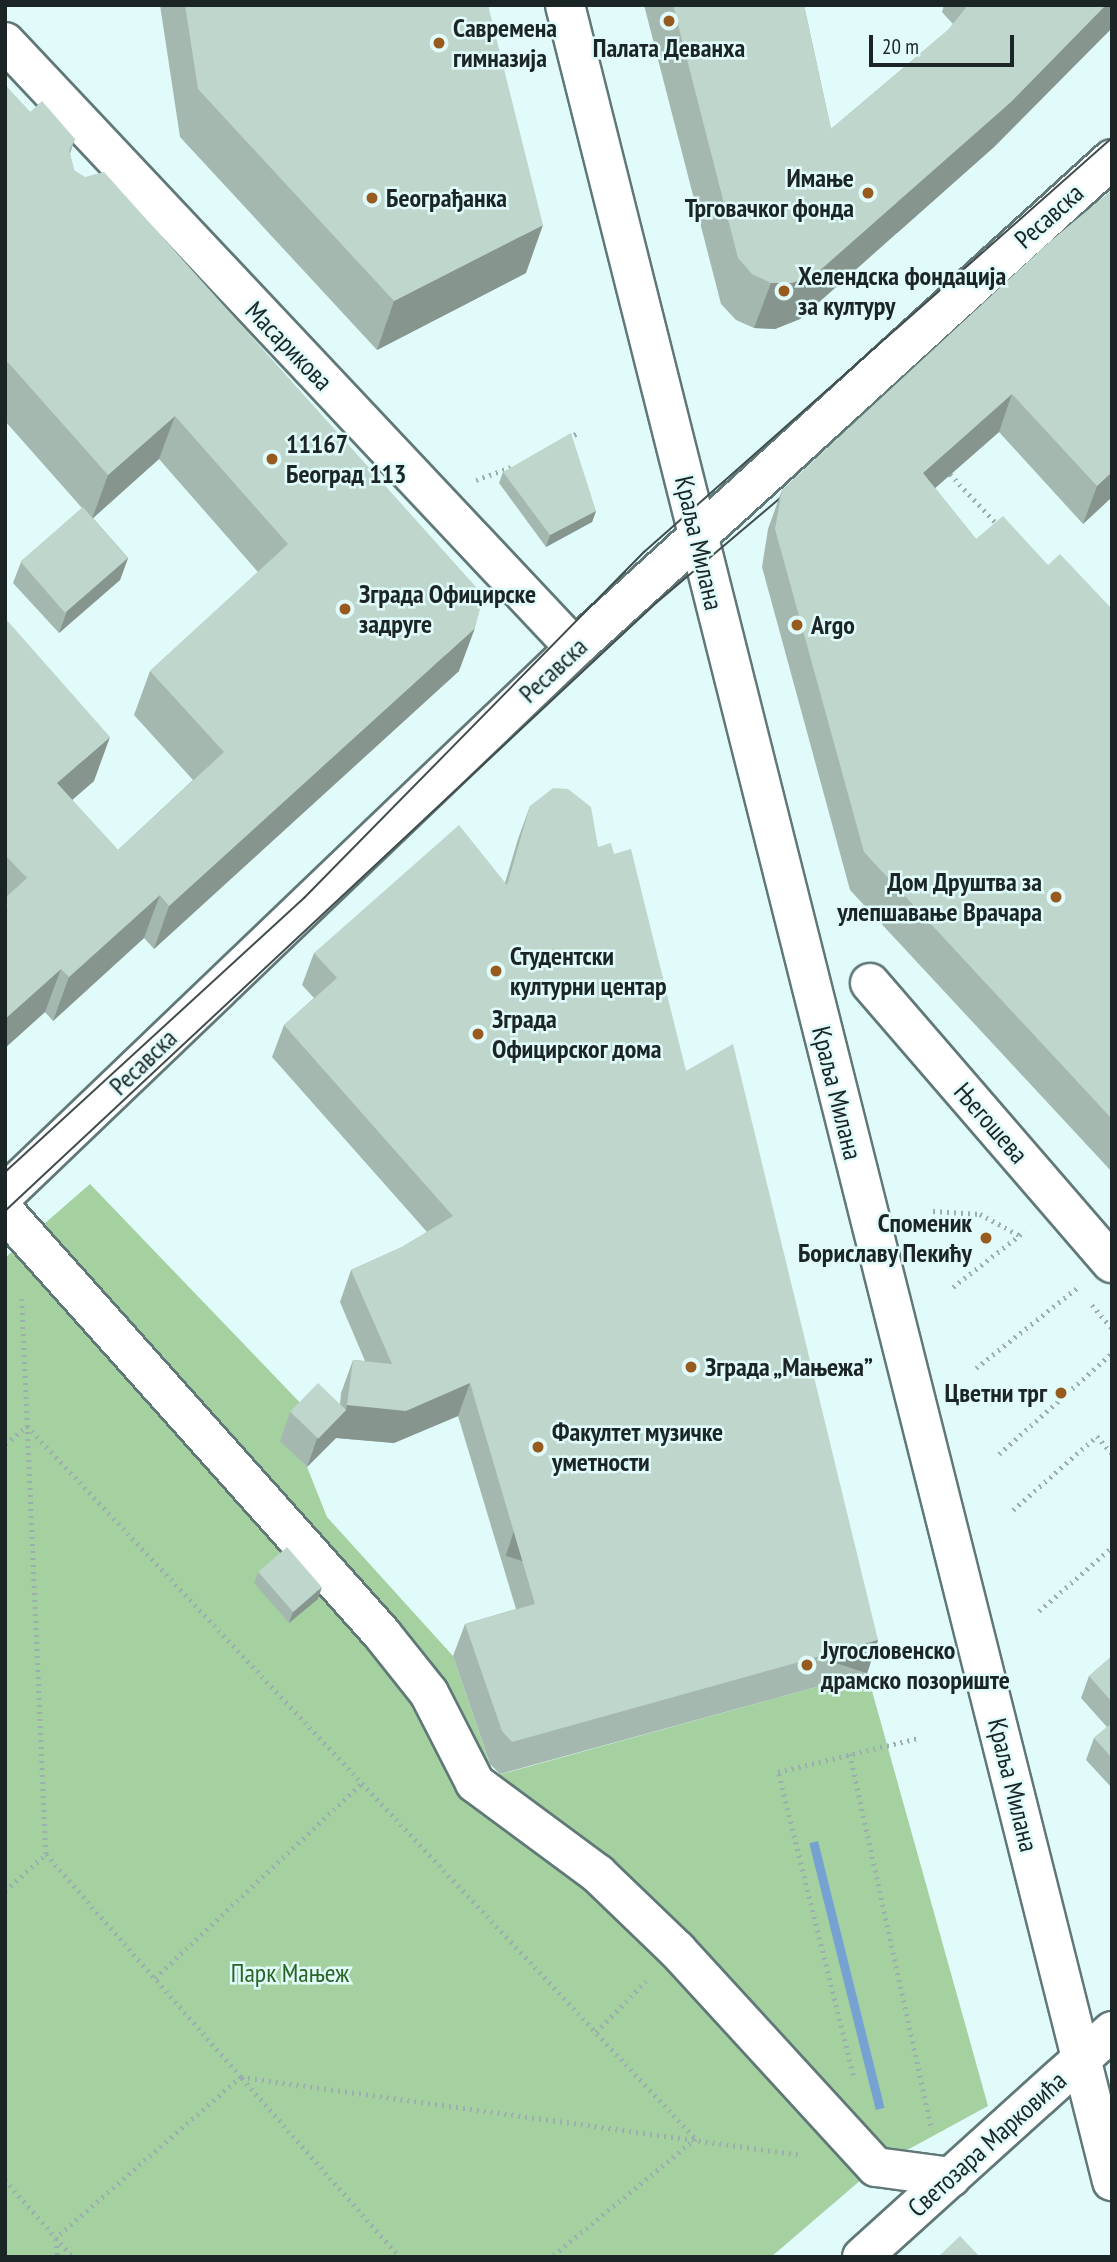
<!DOCTYPE html>
<html>
<head>
<meta charset="utf-8">
<style>
	body { margin:0 }
	#map { position:relative; width:1117px; height:2262px; overflow:hidden; background:#e0fbfa; font-family:"PT Sans Narrow",sans-serif }
	div>[style] { position:absolute }
	.green>* { inset:0; background:#a5d1a0 }
	.water>* { inset:0; background:#75a2d1; transform-origin:0 0 }
	.path>* { height:4.5px; margin-top:-2.25px; transform-origin:0; background:repeating-linear-gradient(90deg,#9bafaf 0 2px,transparent 0 7px) }
	.roads { filter:drop-shadow(2px 0 #607878) drop-shadow(-2px 0 #607878) drop-shadow(0 2px #607878) drop-shadow(0 -2px #607878) }
	.minor>* { height:38px; margin:-19px; padding:0 19px; transform-origin:19px; border-radius:19px; background:#fff }
	.major>* { height:38px; margin:-19px; padding:0 19px; transform-origin:19px; border-radius:19px; background:#fff }
	.tram>* { height:2px; margin:-1px; padding:0 1px; transform-origin:1px; border-radius:1px; background:#414d4d }
	.wall>* { inset:0; background:#a4b8af }
	.shaded-wall>* { inset:0; background:#86968f; transform-origin:0 0 }
	.building>* { inset:0; background:#bfd6cc; transform-origin:0 0 }
	.dots>* { width:19px; height:19px; translate:-50% -50%; box-sizing:border-box; border:4px solid #e0fbfa; border-radius:50% }
	span { translate:-50% -50%; white-space:nowrap; text-align:center; line-height:1.15; -webkit-text-stroke:5px #e0fbfa; paint-order:stroke }
	.poi-label { font-size:26px; color:#1c2525; font-weight:700 }
	.left { translate:0 -50%; text-align:left }
	.right { translate:-100% -50%; text-align:right }
	.street-label { font-size:26px; color:#1c2525 }
	.park-label { font-size:26px; color:#296524 }
	.frame { position:absolute; inset:0; border:7px solid #1c2525; pointer-events:none }
	.scale { position:absolute; left:869px; top:35px; width:145px; height:32px; box-sizing:border-box; border:4px solid #1c2525; border-top:0; padding-left:9px; font-size:21px; line-height:24px; white-space:nowrap; color:#1c2525; -webkit-text-stroke:5px #e0fbfa; paint-order:stroke }
</style>
</head>
<body>
<div id="map">
	<div class="green">
		<div style="clip-path:polygon(90px 1184px,308px 1411px,281px 1441px,307px 1467px,327px 1517px,453px 1656px,494px 1776px,867px 1673px,988px 2106px,876px 2167px,771px 2257px,5px 2257px,5px 1258px)"></div>
	</div>
	<div class="water">
		<div style="left:818px;top:1841px;width:275px;height:9px;rotate:76deg"></div>
	</div>
	<div class="path">
		<div style="left:568px;top:438px;width:13px;rotate:-27deg"></div>
		<div style="left:950px;top:474px;width:70px;rotate:46.7deg"></div>
		<div style="left:476px;top:480px;width:40px;rotate:-20.2deg"></div>
		<div style="left:933px;top:1211px;width:47px;rotate:3.7deg"></div>
		<div style="left:980px;top:1214px;width:44px;rotate:28.3deg"></div>
		<div style="left:953px;top:1287px;width:91px;rotate:-37.9deg"></div>
		<div style="left:22px;top:1299px;width:556px;rotate:87.52deg"></div>
		<div style="left:1092px;top:1305px;width:30px;rotate:49deg"></div>
		<div style="left:976px;top:1368px;width:129px;rotate:-38.4deg"></div>
		<div style="left:5px;top:1444px;width:28px;rotate:-39deg"></div>
		<div style="left:27px;top:1426px;width:978px;rotate:46.82deg"></div>
		<div style="left:696px;top:2139px;width:186px;rotate:140.7deg"></div>
		<div style="left:999px;top:1454px;width:152px;rotate:-41.8deg"></div>
		<div style="left:1013px;top:1510px;width:112px;rotate:-41.4deg"></div>
		<div style="left:1097px;top:1436px;width:23px;rotate:49deg"></div>
		<div style="left:1039px;top:1611px;width:97px;rotate:-41.2deg"></div>
		<div style="left:850px;top:1754px;width:385px;rotate:77.7deg"></div>
		<div style="left:5px;top:1891px;width:55px;rotate:-42.1deg"></div>
		<div style="left:46px;top:1854px;width:296px;rotate:48.8deg"></div>
		<div style="left:241px;top:2077px;width:245px;rotate:139deg"></div>
		<div style="left:155px;top:1978px;width:284px;rotate:-43.3deg"></div>
		<div style="left:596px;top:2032px;width:71px;rotate:-45.6deg"></div>
		<div style="left:853px;top:2075px;width:312px;rotate:-103.9deg"></div>
		<div style="left:778px;top:1772px;width:145px;rotate:-13.6deg"></div>
		<div style="left:241px;top:2077px;width:566px;rotate:7.92deg"></div>
		<div style="left:242px;top:2078px;width:239px;rotate:48.6deg"></div>
		<div style="left:5px;top:2180px;width:103px;rotate:48.6deg"></div>
		<div style="left:56px;top:2239px;width:18px;rotate:84deg"></div>
	</div>
	<div class="roads">
		<div class="minor">
			<div style="left:5px;top:42px;width:832px;rotate:46.75deg"></div>
			<div style="left:870px;top:983px;width:370px;rotate:49.2deg"></div>
			<div style="left:5px;top:1194px;width:789px;rotate:-43.77deg"></div>
			<div style="left:575px;top:648px;width:726px;rotate:-42.32deg"></div>
			<div style="left:5px;top:1212px;width:566px;rotate:48.22deg"></div>
			<div style="left:382px;top:1634px;width:75px;rotate:51.5deg"></div>
			<div style="left:429px;top:1693px;width:101px;rotate:62.9deg"></div>
			<div style="left:475px;top:1783px;width:153px;rotate:36.5deg"></div>
			<div style="left:598px;top:1874px;width:110px;rotate:43.9deg"></div>
			<div style="left:677px;top:1950px;width:294px;rotate:47.5deg"></div>
			<div style="left:876px;top:2167px;width:76px;rotate:7.6deg"></div>
			<div style="left:862px;top:2257px;width:337px;rotate:-42.1deg"></div>
		</div>
		<div class="major">
			<div style="left:565px;top:5px;width:2244px;rotate:75.89deg"></div>
		</div>
	</div>
	<div class="tram">
		<div style="left:5px;top:1172px;width:406px;rotate:-42.5deg"></div>
		<div style="left:304px;top:898px;width:485px;rotate:-45.5deg"></div>
		<div style="left:644px;top:552px;width:625px;rotate:-41.5deg"></div>
		<div style="left:5px;top:1211px;width:891px;rotate:-43.04deg"></div>
		<div style="left:656px;top:603px;width:177px;rotate:-40.2deg"></div>
	</div>
	<div class="wall">
		<div style="clip-path:polygon(160px 5px,488px 5px,526px 273px,377px 350px,180px 137px)"></div>
		<div style="clip-path:polygon(644px 5px,804px 5px,831px 129px,948px 30px,953px 24px,942px 12px,944px 5px,1112px 5px,1112px 28px,994px 147px,800px 319px,775px 329px,754px 328px,736px 320px,721px 304px)"></div>
		<div style="clip-path:polygon(5px 85px,30px 112px,75px 139px,70px 154px,74px 170px,459px 671px,154px 949px,144px 938px,53px 1021px,45px 1012px,5px 1048px,5px 618px,94px 781px,72px 800px,118px 850px,193px 780px,134px 715px,150px 671px,258px 572px,159px 459px,93px 518px,128px 558px,120px 580px,59px 633px,13px 583px,21px 562px,82px 508px,5px 421px)"></div>
		<div style="clip-path:polygon(1112px 190px,1112px 497px,1083px 524px,999px 432px,935px 488px,976px 539px,1048px 565px,1112px 609px,1112px 1172px,850px 890px,762px 567px,768px 529px,782px 490px)"></div>
		<div style="clip-path:polygon(503px 472px,596px 511px,592px 522px,546px 547px,499px 483px)"></div>
		<div style="clip-path:polygon(530px 806px,598px 847px,614px 854px,686px 1071px,878px 1640px,867px 1673px,500px 1774px,490px 1764px,453px 1656px,465px 1624px,516px 1609px,458px 1416px,394px 1443px,336px 1438px,307px 1467px,280px 1441px,290px 1412px,340px 1404px,341px 1393px,353px 1360px,365px 1361px,340px 1302px,351px 1270px,402px 1247px,427px 1232px,272px 1057px,284px 1025px,314px 998px,302px 985px,314px 953px,505px 883px,518px 839px)"></div>
		<div style="clip-path:polygon(258px 1572px,318px 1599px,289px 1623px,254px 1583px)"></div>
		<div style="clip-path:polygon(1112px 1656px,1112px 1788px,1086px 1760px,1094px 1738px,1107px 1727px,1081px 1698px,1089px 1676px)"></div>
	</div>
	<div class="shaded-wall">
		<div style="clip-path:polygon(1106px 5px,1112px 5px,1112px 28px,994px 147px,800px 319px,775px 329px,754px 328px,771px 283px)"></div>
		<div style="clip-path:polygon(543px 225px,526px 273px,377px 350px,394px 301px)"></div>
		<div style="clip-path:polygon(1012px 394px,999px 432px,909px 511px,923px 473px)"></div>
		<div style="clip-path:polygon(175px 416px,159px 459px,92px 519px,108px 475px)"></div>
		<div style="clip-path:polygon(1112px 472px,1112px 497px,1083px 524px,1097px 486px)"></div>
		<div style="clip-path:polygon(596px 511px,592px 522px,546px 547px,550px 535px)"></div>
		<div style="clip-path:polygon(128px 558px,120px 580px,59px 633px,67px 611px)"></div>
		<div style="clip-path:polygon(475px 628px,459px 671px,154px 949px,169px 906px)"></div>
		<div style="clip-path:polygon(110px 737px,94px 781px,41px 827px,57px 783px)"></div>
		<div style="clip-path:polygon(160px 895px,144px 938px,53px 1021px,69px 977px)"></div>
		<div style="clip-path:polygon(61px 969px,45px 1012px,5px 1048px,5px 1019px)"></div>
		<div style="clip-path:polygon(470px 1383px,458px 1416px,394px 1443px,336px 1438px,307px 1467px,317px 1439px,346px 1410px,347px 1405px)"></div>
		<div style="clip-path:polygon(322px 1587px,318px 1599px,289px 1623px,293px 1612px)"></div>
		<div style="left:878px;top:1640px;width:35px;height:380px;rotate:108deg"></div>
	</div>
	<div class="building">
		<div style="clip-path:polygon(185px 5px,488px 5px,543px 225px,394px 301px,198px 89px)"></div>
		<div style="clip-path:polygon(673px 5px,804px 5px,831px 129px,948px 30px,968px 5px,1106px 5px,1011px 102px,817px 273px,792px 283px,771px 283px,752px 274px,738px 258px)"></div>
		<div style="clip-path:polygon(5px 85px,30px 112px,42px 101px,75px 139px,69px 150px,74px 170px,85px 177px,104px 172px,476px 587px,480px 609px,475px 628px,169px 906px,160px 895px,69px 977px,61px 969px,5px 1019px,5px 913px,8px 911px,5px 908px,5px 898px,27px 878px,5px 855px,5px 618px,110px 737px,57px 783px,118px 850px,224px 752px,150px 671px,288px 544px,175px 416px,108px 475px,5px 359px)"></div>
		<div style="clip-path:polygon(1112px 190px,1112px 472px,1097px 486px,1012px 394px,923px 473px,976px 539px,1003px 516px,1048px 565px,1060px 554px,1112px 609px,1112px 1119px,864px 852px,775px 529px,782px 490px,1047px 244px)"></div>
		<div style="clip-path:polygon(571px 433px,596px 511px,550px 535px,503px 472px)"></div>
		<div style="left:83px;top:507px;width:68px;height:83px;rotate:49deg"></div>
		<div style="clip-path:polygon(553px 788px,568px 789px,591px 807px,598px 847px,611px 843px,614px 854px,631px 849px,686px 1071px,733px 1044px,878px 1640px,512px 1742px,502px 1731px,465px 1624px,535px 1604px,470px 1383px,406px 1411px,347px 1405px,353px 1360px,392px 1364px,351px 1270px,402px 1247px,453px 1216px,284px 1025px,337px 978px,314px 953px,459px 825px,507px 885px,530px 806px)"></div>
		<div style="left:318px;top:1383px;width:39px;height:40px;rotate:44deg"></div>
		<div style="left:287px;top:1547px;width:53px;height:38px;rotate:49deg"></div>
		<div style="clip-path:polygon(1112px 1656px,1112px 1702px,1089px 1676px)"></div>
		<div style="clip-path:polygon(1112px 1723px,1112px 1758px,1094px 1738px)"></div>
		<div style="clip-path:polygon(960px 2236px,980px 2257px,938px 2257px)"></div>
	</div>
	<div class="dots">
		<div style="left:669px;top:21px;background:#985b1f"></div>
		<div style="left:439px;top:43px;background:#985b1f"></div>
		<div style="left:868px;top:193px;background:#985b1f"></div>
		<div style="left:372px;top:198px;background:#985b1f"></div>
		<div style="left:784px;top:291px;background:#985b1f"></div>
		<div style="left:272px;top:459px;background:#985b1f"></div>
		<div style="left:345px;top:609px;background:#985b1f"></div>
		<div style="left:797px;top:625px;background:#985b1f"></div>
		<div style="left:1056px;top:897px;background:#985b1f"></div>
		<div style="left:496px;top:971px;background:#985b1f"></div>
		<div style="left:478px;top:1034px;background:#985b1f"></div>
		<div style="left:986px;top:1238px;background:#985b1f"></div>
		<div style="left:691px;top:1367px;background:#985b1f"></div>
		<div style="left:1061px;top:1393px;background:#985b1f"></div>
		<div style="left:538px;top:1447px;background:#985b1f"></div>
		<div style="left:807px;top:1665px;background:#985b1f"></div>
	</div>
	<div class="poi-label">
		<span class="left" style="left:453px;top:43px">Савремена<br>гимназија</span>
		<span style="left:669px;top:48px">Палата Деванха</span>
		<span class="right" style="left:854px;top:193px">Имање<br>Трговачког фонда</span>
		<span class="left" style="left:386px;top:198px">Београђанка</span>
		<span class="left" style="left:798px;top:291px">Хелендска фондација<br>за културу</span>
		<span class="left" style="left:286px;top:459px">11167<br>Београд 113</span>
		<span class="left" style="left:359px;top:609px">Зграда Официрске<br>задруге</span>
		<span class="left" style="left:811px;top:625px">Argo</span>
		<span class="right" style="left:1042px;top:897px">Дом Друштва за<br>улепшавање Врачара</span>
		<span class="left" style="left:510px;top:971px">Студентски<br>културни центар</span>
		<span class="left" style="left:492px;top:1034px">Зграда<br>Официрског дома</span>
		<span class="right" style="left:972px;top:1238px">Споменик<br>Бориславу Пекићу</span>
		<span class="left" style="left:705px;top:1367px">Зграда „Мањежа”</span>
		<span class="right" style="left:1047px;top:1393px">Цветни трг</span>
		<span class="left" style="left:552px;top:1447px">Факултет музичке<br>уметности</span>
		<span class="left" style="left:821px;top:1665px">Југословенско<br>драмско позориште</span>
	</div>
	<div class="street-label">
		<span style="left:1049px;top:216px;rotate:-42deg">Ресавска</span>
		<span style="left:289px;top:346px;rotate:46deg">Масарикова</span>
		<span style="left:699px;top:543px;rotate:77deg">Краља Милана</span>
		<span style="left:553px;top:670px;rotate:-43deg">Ресавска</span>
		<span style="left:143px;top:1062px;rotate:-44deg">Ресавска</span>
		<span style="left:837px;top:1093px;rotate:76deg">Краља Милана</span>
		<span style="left:991px;top:1123px;rotate:49deg">Његошева</span>
		<span style="left:1013px;top:1785px;rotate:76deg">Краља Милана</span>
		<span style="left:987px;top:2144px;rotate:-42deg">Светозара Марковића</span>
	</div>
	<div class="park-label">
		<span style="left:290px;top:1973px">Парк Мањеж</span>
	</div>
	<div class="frame"></div>
	<div class="scale">20 m</div>
</div>
</body>
</html>
